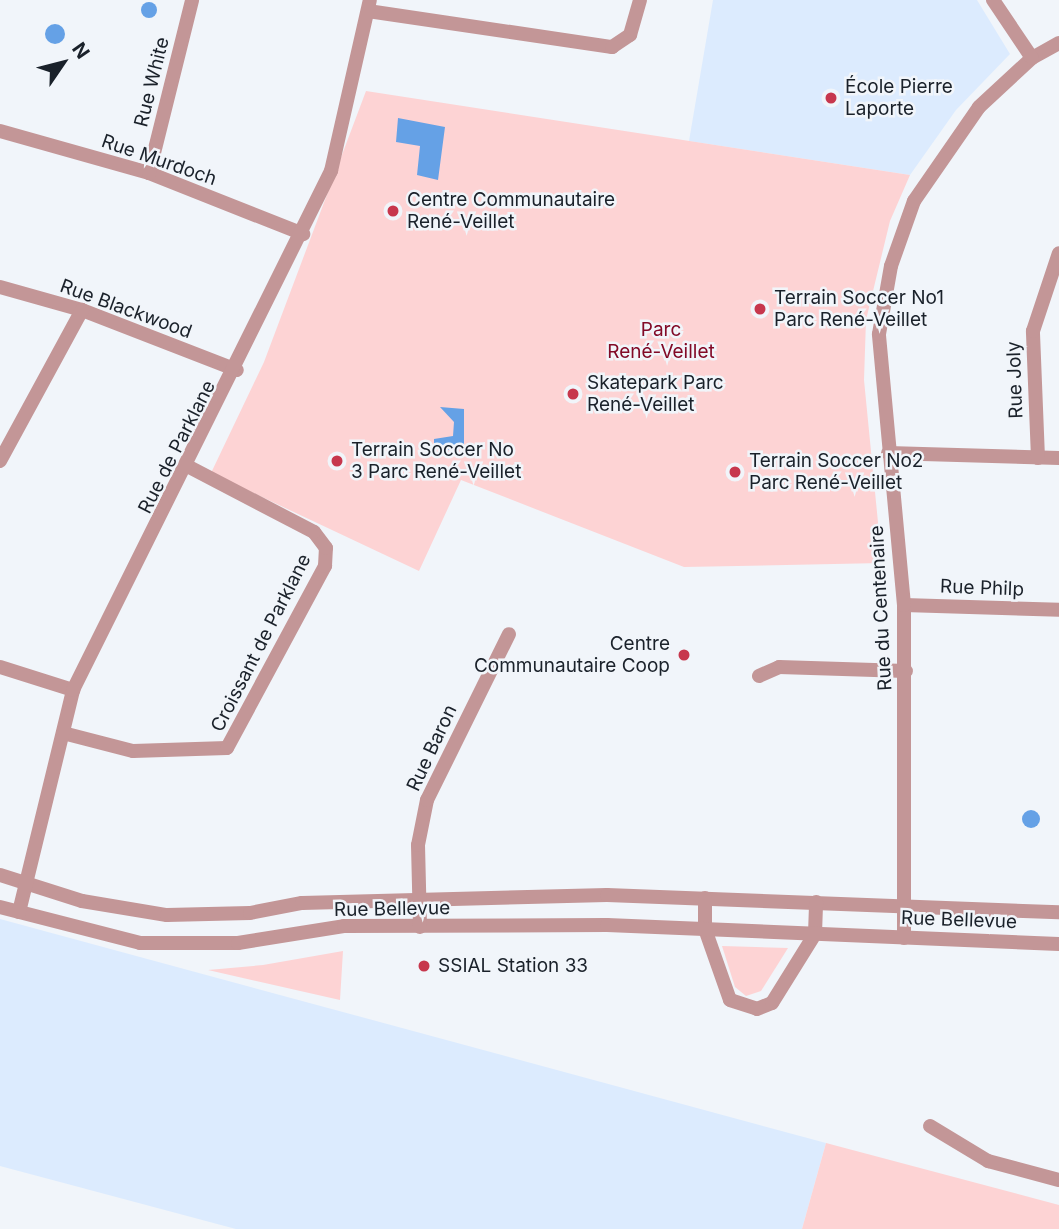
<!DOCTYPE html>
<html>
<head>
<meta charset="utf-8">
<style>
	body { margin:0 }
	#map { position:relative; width:1059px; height:1229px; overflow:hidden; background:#f1f5fa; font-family:Inter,sans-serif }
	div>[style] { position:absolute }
	.built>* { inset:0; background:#dcebfe }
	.green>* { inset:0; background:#fdd3d4 }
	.water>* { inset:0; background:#65a1e6 }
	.round { border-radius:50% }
	.minor>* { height:14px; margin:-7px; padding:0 7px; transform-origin:7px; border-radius:7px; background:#c39697 }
	.dots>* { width:19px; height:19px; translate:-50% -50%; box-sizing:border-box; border:4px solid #f1f5fa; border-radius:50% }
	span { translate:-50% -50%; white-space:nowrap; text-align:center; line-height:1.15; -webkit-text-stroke:5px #f1f5fa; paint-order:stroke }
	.street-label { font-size:19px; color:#1a212a }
	.poi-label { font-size:19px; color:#1a212a }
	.left { translate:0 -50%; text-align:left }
	.right { translate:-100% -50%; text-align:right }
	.park-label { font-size:19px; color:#820a27 }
	.north { position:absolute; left:28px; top:28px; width:70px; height:70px; -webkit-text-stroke:5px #f1f5fa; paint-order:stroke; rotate:55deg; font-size:19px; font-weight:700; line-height:28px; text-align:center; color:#1a212a }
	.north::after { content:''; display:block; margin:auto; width:24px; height:32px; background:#1a212a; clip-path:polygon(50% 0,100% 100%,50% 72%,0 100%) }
</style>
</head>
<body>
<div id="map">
	<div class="built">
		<div style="clip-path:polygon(713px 0,977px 0,1010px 54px,956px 110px,910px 175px,689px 141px)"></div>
		<div style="clip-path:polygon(0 919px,826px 1143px,802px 1229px,236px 1229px,0 1166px)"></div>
	</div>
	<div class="green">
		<div style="clip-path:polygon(366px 91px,910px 175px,890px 221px,866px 320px,864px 380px,882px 563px,684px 567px,461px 480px,419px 571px,211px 473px,264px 362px)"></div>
		<div style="clip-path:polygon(722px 946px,788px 948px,761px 991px,746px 996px,735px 987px)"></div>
		<div style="clip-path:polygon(343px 951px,340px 1000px,208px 970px,263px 965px)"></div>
		<div style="clip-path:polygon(826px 1143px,1059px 1205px,1059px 1229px,802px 1229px)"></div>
	</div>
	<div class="water">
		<div class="round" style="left:141px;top:2px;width:16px;height:16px"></div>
		<div class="round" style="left:45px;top:24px;width:20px;height:20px"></div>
		<div style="clip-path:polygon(398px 118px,445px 127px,438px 180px,417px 175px,420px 146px,396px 142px)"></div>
		<div style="clip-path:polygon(440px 407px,464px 409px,464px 446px,455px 451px,434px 448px,434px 439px,453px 436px,454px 422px)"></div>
		<div class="round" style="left:1022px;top:810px;width:18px;height:18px"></div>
	</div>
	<div class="minor">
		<div style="left:368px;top:11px;width:247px;rotate:8.4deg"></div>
		<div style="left:612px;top:47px;width:22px;rotate:-34deg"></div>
		<div style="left:630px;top:35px;width:36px;rotate:-74deg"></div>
		<div style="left:1032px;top:58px;width:31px;rotate:-29deg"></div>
		<div style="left:0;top:131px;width:155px;rotate:15.7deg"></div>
		<div style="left:149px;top:173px;width:166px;rotate:21.6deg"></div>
		<div style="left:149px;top:173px;width:178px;rotate:-76deg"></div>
		<div style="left:0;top:287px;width:85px;rotate:15.7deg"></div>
		<div style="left:82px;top:310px;width:166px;rotate:21.2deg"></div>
		<div style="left:888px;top:453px;width:171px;rotate:1.7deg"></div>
		<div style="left:1038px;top:458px;width:127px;rotate:-92.3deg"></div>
		<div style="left:1033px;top:331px;width:82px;rotate:-71.6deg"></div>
		<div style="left:0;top:461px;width:172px;rotate:-61.5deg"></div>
		<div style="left:904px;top:605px;width:155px;rotate:1.8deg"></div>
		<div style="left:0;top:667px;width:77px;rotate:17.5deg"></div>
		<div style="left:759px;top:676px;width:22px;rotate:-24deg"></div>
		<div style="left:779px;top:667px;width:127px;rotate:1.8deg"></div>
		<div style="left:63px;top:733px;width:72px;rotate:14.4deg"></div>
		<div style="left:133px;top:751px;width:94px;rotate:-1.8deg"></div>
		<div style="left:227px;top:748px;width:207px;rotate:-61.7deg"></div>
		<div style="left:325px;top:566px;width:18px;rotate:-87deg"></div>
		<div style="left:326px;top:548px;width:20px;rotate:-127deg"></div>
		<div style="left:314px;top:532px;width:141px;rotate:-152.5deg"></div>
		<div style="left:0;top:875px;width:86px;rotate:17.6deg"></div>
		<div style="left:82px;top:901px;width:86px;rotate:9.4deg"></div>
		<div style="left:167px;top:915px;width:83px;rotate:-1.4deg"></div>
		<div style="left:250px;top:913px;width:53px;rotate:-10.9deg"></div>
		<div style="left:302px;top:903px;width:305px;rotate:-1.5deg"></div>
		<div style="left:607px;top:895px;width:452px;rotate:2.2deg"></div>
		<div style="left:705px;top:898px;width:31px;rotate:90deg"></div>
		<div style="left:705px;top:929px;width:75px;rotate:70.6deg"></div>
		<div style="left:730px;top:1000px;width:28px;rotate:18deg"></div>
		<div style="left:757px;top:1009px;width:16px;rotate:-22deg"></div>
		<div style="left:772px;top:1003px;width:81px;rotate:-58.1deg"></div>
		<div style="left:815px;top:934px;width:32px;rotate:-88deg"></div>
		<div style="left:0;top:907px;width:145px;rotate:14.4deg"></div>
		<div style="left:140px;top:943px;width:98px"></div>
		<div style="left:238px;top:943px;width:107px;rotate:-9.1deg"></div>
		<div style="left:344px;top:926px;width:263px;rotate:-0.2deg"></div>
		<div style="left:607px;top:925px;width:452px;rotate:2.4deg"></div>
		<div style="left:19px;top:912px;width:228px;rotate:-76.3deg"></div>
		<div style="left:73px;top:690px;width:580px;rotate:-63.57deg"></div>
		<div style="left:331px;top:171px;width:175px;rotate:-77.2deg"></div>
		<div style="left:420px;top:927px;width:82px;rotate:-91.4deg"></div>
		<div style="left:418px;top:845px;width:46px;rotate:-78.7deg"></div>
		<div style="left:427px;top:800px;width:185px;rotate:-63.7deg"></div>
		<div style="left:904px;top:938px;width:333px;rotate:-90deg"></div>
		<div style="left:904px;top:605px;width:272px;rotate:-95.3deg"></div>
		<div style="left:879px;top:334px;width:69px;rotate:-80deg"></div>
		<div style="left:891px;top:266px;width:69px;rotate:-70.5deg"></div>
		<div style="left:914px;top:201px;width:114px;rotate:-55.3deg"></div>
		<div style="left:979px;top:107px;width:72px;rotate:-42.8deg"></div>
		<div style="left:1032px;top:58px;width:70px;rotate:-123.9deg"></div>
		<div style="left:930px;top:1126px;width:68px;rotate:31.1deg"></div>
		<div style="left:988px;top:1161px;width:73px;rotate:15deg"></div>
	</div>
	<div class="dots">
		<div style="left:831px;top:98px;background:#c7374d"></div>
		<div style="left:393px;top:211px;background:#c7374d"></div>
		<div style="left:760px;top:309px;background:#c7374d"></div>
		<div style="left:573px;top:394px;background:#c7374d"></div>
		<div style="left:337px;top:461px;background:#c7374d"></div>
		<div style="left:735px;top:472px;background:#c7374d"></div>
		<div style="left:684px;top:655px;background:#c7374d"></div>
		<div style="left:424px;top:966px;background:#c7374d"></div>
	</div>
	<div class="street-label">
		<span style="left:152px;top:82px;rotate:-76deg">Rue White</span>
		<span style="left:159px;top:160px;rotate:19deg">Rue Murdoch</span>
		<span style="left:126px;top:309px;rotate:20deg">Rue Blackwood</span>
		<span style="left:1015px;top:380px;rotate:-92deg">Rue Joly</span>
		<span style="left:177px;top:447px;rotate:-63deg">Rue de Parklane</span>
		<span style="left:982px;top:588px;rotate:2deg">Rue Philp</span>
		<span style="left:881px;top:608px;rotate:-93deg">Rue du Centenaire</span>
		<span style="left:261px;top:643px;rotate:-63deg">Croissant de Parklane</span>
		<span style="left:432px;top:748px;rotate:-65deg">Rue Baron</span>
		<span style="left:392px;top:909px;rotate:-1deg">Rue Bellevue</span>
		<span style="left:959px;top:920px;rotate:2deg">Rue Bellevue</span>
	</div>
	<div class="poi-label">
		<span class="left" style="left:845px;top:98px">École Pierre<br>Laporte</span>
		<span class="left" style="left:407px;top:211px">Centre Communautaire<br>René-Veillet</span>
		<span class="left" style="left:774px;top:309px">Terrain Soccer No1<br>Parc René-Veillet</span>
		<span class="left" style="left:587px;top:394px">Skatepark Parc<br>René-Veillet</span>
		<span class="left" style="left:351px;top:461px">Terrain Soccer No<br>3 Parc René-Veillet</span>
		<span class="left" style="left:749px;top:472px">Terrain Soccer No2<br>Parc René-Veillet</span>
		<span class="right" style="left:670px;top:655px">Centre<br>Communautaire Coop</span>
		<span class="left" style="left:438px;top:966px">SSIAL Station 33</span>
	</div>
	<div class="park-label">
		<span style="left:661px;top:341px">Parc<br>René-Veillet</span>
	</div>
	<div class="north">N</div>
</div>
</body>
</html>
